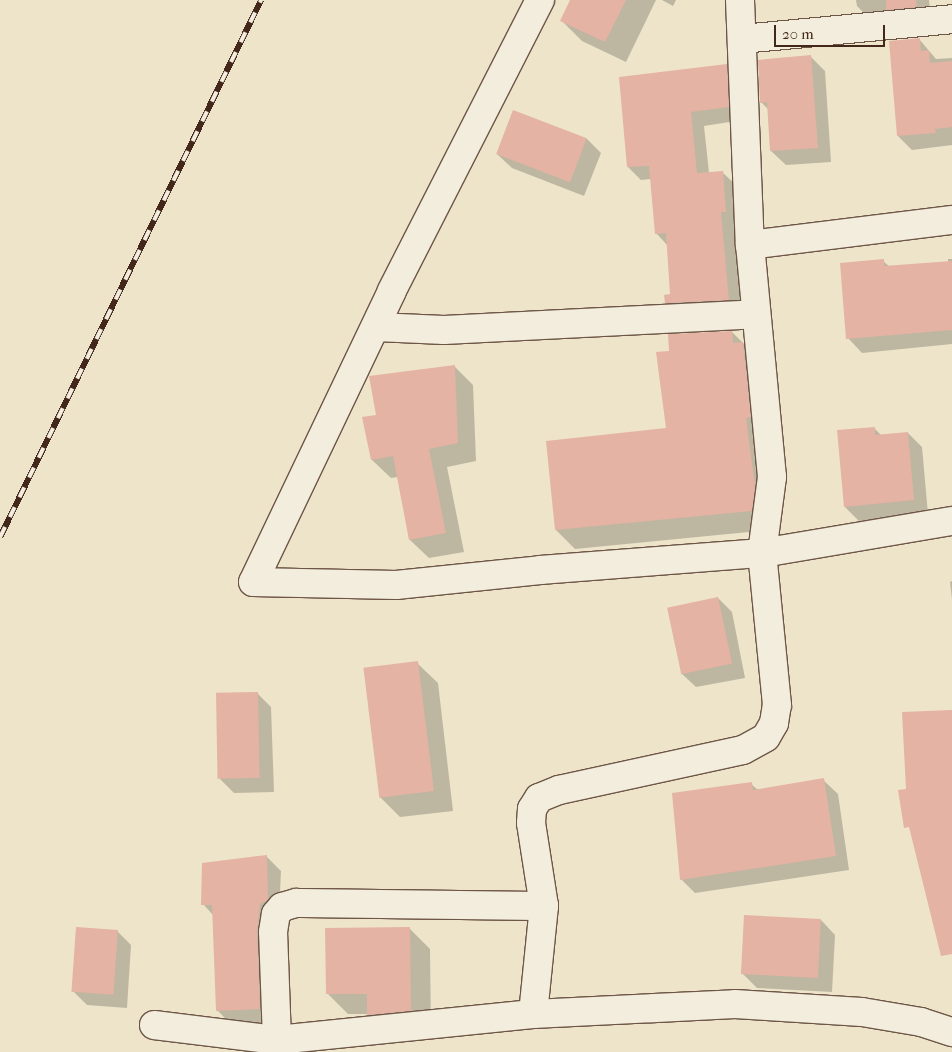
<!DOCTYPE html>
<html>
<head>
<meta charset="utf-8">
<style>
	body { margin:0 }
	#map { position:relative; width:952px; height:1052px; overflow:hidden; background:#ede4ca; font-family:"IM FELL French Canon",serif }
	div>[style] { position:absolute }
	.shadow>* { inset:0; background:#0003 }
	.building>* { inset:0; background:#e4b3a3; transform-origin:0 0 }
	.roads { filter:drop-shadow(1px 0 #6e5647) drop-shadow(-1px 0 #6e5647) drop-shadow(0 1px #6e5647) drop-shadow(0 -1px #6e5647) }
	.street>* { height:28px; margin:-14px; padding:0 14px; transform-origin:14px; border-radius:14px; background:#f3eddd }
	.rail>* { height:5.5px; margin-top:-2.75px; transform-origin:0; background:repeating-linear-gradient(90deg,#f3eddd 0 11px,#43271b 0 22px); box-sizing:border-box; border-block:1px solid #43271b }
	span { translate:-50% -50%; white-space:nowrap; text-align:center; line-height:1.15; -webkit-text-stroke:5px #f3eddd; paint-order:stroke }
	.scale { position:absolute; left:774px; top:25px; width:111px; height:22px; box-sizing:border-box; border:2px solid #43271b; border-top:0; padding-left:6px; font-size:15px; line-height:18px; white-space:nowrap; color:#43271b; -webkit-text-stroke:4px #f3eddd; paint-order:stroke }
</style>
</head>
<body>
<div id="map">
	<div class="shadow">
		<div style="clip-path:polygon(571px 0,656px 0,626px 62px,582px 41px,561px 20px)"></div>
		<div style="clip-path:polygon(662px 0,676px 0,673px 6px)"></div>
		<div style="clip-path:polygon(856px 0,929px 0,931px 20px,871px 20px,857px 6px)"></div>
		<div style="clip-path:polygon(919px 39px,936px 59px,952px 58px,952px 145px,912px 150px,898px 136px)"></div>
		<div style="clip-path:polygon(811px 57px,825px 71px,831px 162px,786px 165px,771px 151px,769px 110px,761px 102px)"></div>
		<div style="clip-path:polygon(727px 65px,740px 79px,742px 120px,704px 126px,709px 173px,722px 172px,736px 185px,739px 225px,734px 225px,742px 313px,679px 316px,666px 302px,672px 296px,668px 246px,656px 233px,651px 179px,641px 180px,628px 167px)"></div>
		<div style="clip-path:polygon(514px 111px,587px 139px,601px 153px,584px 196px,512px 168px,497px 154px)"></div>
		<div style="clip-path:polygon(948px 259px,952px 259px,952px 344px,862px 353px,848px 338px,883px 261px,890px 267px,948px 263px)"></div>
		<div style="clip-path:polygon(732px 332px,762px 362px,770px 530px,575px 549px,556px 530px,667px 429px)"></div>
		<div style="clip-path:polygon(454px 366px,473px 385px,476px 461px,447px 467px,464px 552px,429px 558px,410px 540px,398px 477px,391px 478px,372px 460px,378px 416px)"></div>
		<div style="clip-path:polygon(874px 428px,882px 436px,908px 433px,922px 447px,928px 514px,859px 521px,845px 507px)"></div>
		<div style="clip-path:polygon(952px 581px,952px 599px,950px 582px)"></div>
		<div style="clip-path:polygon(718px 598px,732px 612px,745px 678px,696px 687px,681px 673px)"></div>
		<div style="clip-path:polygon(417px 663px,438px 683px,453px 811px,400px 817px,380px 797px,365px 669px)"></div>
		<div style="clip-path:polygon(257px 693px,271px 707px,274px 792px,234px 793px,220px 779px)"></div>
		<div style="clip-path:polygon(823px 780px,838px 794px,849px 870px,695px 893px,681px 879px,751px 784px,758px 790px)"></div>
		<div style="clip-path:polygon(267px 857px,281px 871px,274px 1023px,231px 1024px,217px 1010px,213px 915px,203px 904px)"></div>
		<div style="clip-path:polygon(821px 920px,835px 935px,832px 992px,757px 988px,743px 974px)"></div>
		<div style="clip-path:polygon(410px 929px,430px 949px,431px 1031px,389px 1035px,368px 1014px,348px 1014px,328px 994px)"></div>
		<div style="clip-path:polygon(117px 931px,131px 945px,127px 1008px,87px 1005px,73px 991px)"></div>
	</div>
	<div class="building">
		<div style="clip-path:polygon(570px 0,626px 0,605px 42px,560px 21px)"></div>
		<div style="clip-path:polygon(886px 0,916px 0,917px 7px,886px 10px)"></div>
		<div style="clip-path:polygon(920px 38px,921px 51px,929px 50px,930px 63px,952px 61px,952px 127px,935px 129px,936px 133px,897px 136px,889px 41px)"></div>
		<div style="clip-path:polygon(811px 55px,818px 148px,770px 151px,767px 102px,760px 103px,758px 60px)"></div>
		<div style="clip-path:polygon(727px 64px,729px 107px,691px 112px,697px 173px,723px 171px,726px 212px,721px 212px,729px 300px,665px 303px,664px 295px,670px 294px,666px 233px,655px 234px,649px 166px,627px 167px,619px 77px)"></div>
		<div style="left:513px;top:110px;width:79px;height:47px;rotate:21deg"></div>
		<div style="clip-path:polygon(884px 259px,884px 266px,952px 261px,952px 330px,846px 339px,840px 263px)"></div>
		<div style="clip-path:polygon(732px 331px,733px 343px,743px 342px,751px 417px,746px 418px,755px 486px,752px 511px,555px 530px,546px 441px,666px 428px,656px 352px,669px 351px,668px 334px)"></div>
		<div style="clip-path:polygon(455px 365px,458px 443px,429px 449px,446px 533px,409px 540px,393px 456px,371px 460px,362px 417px,376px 415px,369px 376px)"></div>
		<div style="clip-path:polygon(875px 427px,875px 435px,908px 432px,914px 500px,844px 507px,837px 430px)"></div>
		<div style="left:718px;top:597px;width:68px;height:52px;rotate:78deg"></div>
		<div style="left:418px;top:661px;width:131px;height:55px;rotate:83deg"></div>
		<div style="left:258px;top:692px;width:86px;height:42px;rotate:89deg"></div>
		<div style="clip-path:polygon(952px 710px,952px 954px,941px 956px,909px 827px,904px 828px,898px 790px,906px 789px,902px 712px)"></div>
		<div style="clip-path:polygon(824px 778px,836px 856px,680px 880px,672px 793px,752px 782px,753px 790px)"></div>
		<div style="clip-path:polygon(267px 855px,268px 900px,260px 904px,257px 932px,260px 1009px,216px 1011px,212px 905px,201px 905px,202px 863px)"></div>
		<div style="left:744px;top:915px;width:77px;height:59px;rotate:3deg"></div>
		<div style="left:76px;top:927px;width:42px;height:65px;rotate:4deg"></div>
		<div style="clip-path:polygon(410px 927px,411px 1011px,367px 1015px,367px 994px,326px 994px,325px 928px)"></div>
	</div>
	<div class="roads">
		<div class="street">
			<div style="left:540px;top:0;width:326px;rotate:117deg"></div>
			<div style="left:392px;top:291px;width:322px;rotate:115.5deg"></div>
			<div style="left:253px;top:582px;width:143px;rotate:1.2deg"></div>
			<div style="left:396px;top:585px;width:145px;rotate:-5.9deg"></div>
			<div style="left:540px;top:570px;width:223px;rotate:-4.4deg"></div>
			<div style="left:762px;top:553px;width:77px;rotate:-82.5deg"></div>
			<div style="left:772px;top:477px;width:233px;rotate:-95.4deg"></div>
			<div style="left:750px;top:245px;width:204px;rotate:-7.1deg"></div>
			<div style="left:740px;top:0;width:245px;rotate:87.7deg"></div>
			<div style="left:742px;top:39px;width:211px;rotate:-5.4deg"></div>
			<div style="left:376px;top:327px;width:68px;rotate:2.5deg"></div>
			<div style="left:444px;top:330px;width:312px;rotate:-2.9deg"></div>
			<div style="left:533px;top:1014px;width:109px;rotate:-84.2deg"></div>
			<div style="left:544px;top:906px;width:84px;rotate:-98.9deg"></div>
			<div style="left:531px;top:823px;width:14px;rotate:-86deg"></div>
			<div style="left:532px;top:809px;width:13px;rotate:-58deg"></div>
			<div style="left:539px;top:798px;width:22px;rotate:-22deg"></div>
			<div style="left:559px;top:790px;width:188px;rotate:-12.3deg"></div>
			<div style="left:743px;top:750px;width:26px;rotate:-29deg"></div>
			<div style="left:766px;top:737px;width:16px;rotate:-60deg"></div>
			<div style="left:774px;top:723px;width:18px;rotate:-81deg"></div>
			<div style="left:777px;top:705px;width:153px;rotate:-95.6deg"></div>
			<div style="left:762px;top:553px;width:193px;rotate:-9.6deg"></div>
			<div style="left:154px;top:1025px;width:124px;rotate:7deg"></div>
			<div style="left:277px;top:1040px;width:257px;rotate:-5.8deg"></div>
			<div style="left:533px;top:1014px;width:202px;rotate:-2.8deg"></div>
			<div style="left:735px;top:1004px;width:127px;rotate:3.6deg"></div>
			<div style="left:862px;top:1012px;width:60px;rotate:9.6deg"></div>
			<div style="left:921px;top:1022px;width:33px;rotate:18deg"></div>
			<div style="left:277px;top:1040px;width:108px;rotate:-92.1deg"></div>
			<div style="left:273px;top:932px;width:18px;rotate:-81deg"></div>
			<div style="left:276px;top:914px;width:9px;rotate:-49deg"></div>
			<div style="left:282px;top:907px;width:15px;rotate:-16deg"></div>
			<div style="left:296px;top:903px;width:248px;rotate:0.7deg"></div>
		</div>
	</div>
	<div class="rail">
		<div style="left:0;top:537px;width:597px;rotate:-64.08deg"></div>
	</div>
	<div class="scale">20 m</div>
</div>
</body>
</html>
